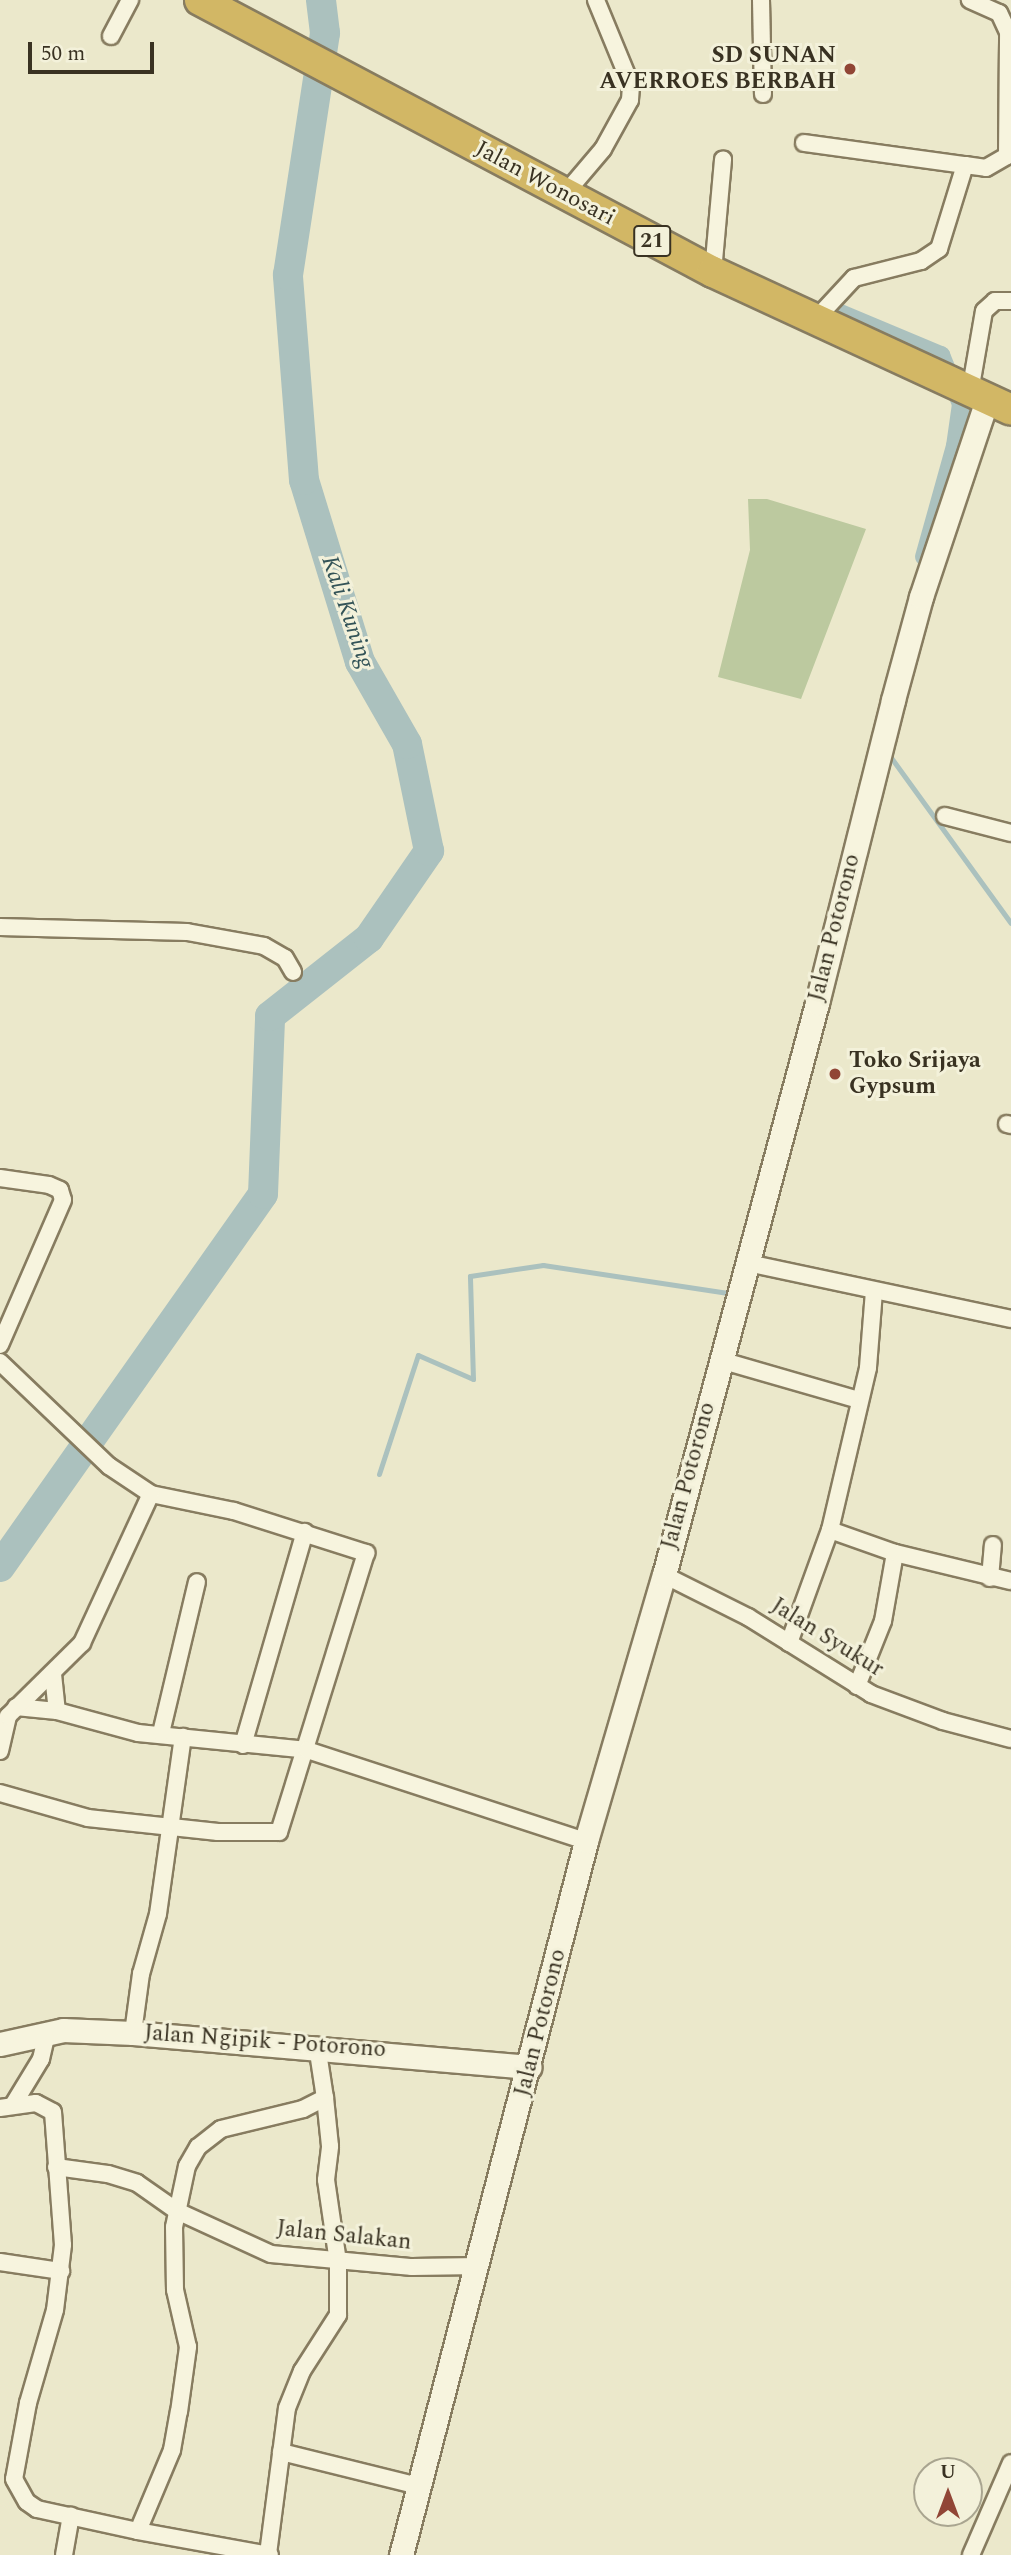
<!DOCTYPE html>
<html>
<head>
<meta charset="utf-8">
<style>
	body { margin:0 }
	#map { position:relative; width:1011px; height:2555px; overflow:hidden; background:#ebe8cb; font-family:Spectral,serif }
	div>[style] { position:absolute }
	.green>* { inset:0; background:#bcc99f }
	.stream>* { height:5px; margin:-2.5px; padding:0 2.5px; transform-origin:2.5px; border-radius:2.5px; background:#abc1be }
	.canal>* { height:18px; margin:-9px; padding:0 9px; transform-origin:9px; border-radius:9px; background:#abc1be }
	.river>* { height:30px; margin:-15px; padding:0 15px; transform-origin:15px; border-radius:15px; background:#abc1be }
	.roads { filter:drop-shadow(2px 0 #877c60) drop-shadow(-2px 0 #877c60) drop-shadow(0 2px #877c60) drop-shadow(0 -2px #877c60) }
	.street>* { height:16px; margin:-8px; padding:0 8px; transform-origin:8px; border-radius:8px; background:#f7f4de }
	.secondary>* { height:23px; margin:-11.5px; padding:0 11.5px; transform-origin:11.5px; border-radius:11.5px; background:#f7f4de }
	.highway>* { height:30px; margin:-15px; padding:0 15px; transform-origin:15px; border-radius:15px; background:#d2b765 }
	.dots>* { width:19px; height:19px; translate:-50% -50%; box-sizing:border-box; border:4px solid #f3f1da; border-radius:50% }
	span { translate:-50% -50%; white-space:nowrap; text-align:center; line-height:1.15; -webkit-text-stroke:6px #f3f1da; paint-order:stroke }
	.shield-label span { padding:2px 5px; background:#f3f1da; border:2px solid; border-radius:5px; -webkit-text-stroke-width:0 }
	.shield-label { font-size:21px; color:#393222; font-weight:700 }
	.poi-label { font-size:23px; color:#393222; font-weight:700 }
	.right { translate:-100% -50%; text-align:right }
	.left { translate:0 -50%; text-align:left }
	.street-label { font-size:23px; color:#393222 }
	.water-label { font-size:24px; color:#335357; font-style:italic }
	.north { position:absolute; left:913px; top:2457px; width:70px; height:70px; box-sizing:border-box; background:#f3f1da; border:2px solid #a9a590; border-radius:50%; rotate:0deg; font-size:19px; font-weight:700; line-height:28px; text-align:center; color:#393222 }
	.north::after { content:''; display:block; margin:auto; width:24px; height:32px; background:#914636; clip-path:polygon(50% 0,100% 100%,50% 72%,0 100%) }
	.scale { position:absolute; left:28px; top:42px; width:126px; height:32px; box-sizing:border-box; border:4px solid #393222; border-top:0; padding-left:9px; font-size:21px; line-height:24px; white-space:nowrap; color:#393222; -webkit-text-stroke:5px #f3f1da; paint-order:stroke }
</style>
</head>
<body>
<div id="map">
	<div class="green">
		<div style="clip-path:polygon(748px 499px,767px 499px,866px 529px,801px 699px,718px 677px,750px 550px)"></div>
	</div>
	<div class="stream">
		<div style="left:887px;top:752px;width:211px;rotate:54.1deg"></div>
		<div style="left:379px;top:1474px;width:125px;rotate:-71.9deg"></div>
		<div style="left:418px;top:1355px;width:60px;rotate:23.6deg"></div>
		<div style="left:473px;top:1379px;width:103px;rotate:-91.7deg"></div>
		<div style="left:470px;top:1276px;width:74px;rotate:-8.6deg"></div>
		<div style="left:543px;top:1265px;width:187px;rotate:8.6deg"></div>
	</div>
	<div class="canal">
		<div style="left:838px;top:312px;width:112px;rotate:22.7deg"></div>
		<div style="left:941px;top:355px;width:53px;rotate:67.8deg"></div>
		<div style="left:961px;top:404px;width:42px;rotate:98.1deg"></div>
		<div style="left:955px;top:446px;width:115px;rotate:105.6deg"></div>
	</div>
	<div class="river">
		<div style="left:0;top:1567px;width:456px;rotate:-54.8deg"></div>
		<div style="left:263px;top:1194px;width:178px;rotate:-87.7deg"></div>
		<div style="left:270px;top:1016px;width:126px;rotate:-38.2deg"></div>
		<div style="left:369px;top:938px;width:106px;rotate:-55.4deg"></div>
		<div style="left:429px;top:851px;width:109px;rotate:-101.6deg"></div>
		<div style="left:407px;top:744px;width:95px;rotate:-119.8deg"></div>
		<div style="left:360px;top:662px;width:190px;rotate:-107.1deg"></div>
		<div style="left:304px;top:480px;width:206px;rotate:-94.5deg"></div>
		<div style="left:288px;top:275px;width:245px;rotate:-81.3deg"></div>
		<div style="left:325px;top:33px;width:33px;rotate:-97deg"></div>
	</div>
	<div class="roads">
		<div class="street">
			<div style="left:761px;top:0;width:94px;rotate:88.8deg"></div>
			<div style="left:111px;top:36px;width:41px;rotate:-62.2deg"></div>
			<div style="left:804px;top:143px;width:162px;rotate:7.8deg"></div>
			<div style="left:564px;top:195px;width:60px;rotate:-49.7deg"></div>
			<div style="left:603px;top:149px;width:56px;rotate:-61.1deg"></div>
			<div style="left:630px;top:100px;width:15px;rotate:-86deg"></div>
			<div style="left:631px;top:85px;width:92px;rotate:-112.4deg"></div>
			<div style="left:713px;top:272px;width:113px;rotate:-84.9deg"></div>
			<div style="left:814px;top:321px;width:59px;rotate:-47.1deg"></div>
			<div style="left:854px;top:278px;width:69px;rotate:-14.2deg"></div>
			<div style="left:921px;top:261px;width:22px;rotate:-34deg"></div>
			<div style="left:939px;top:249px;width:88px;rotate:-72.8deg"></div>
			<div style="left:965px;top:165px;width:21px;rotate:8deg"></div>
			<div style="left:986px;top:168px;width:24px;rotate:-30deg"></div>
			<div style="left:1007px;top:156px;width:124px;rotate:-89.5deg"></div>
			<div style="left:1008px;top:32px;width:21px;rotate:-115deg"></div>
			<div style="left:999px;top:13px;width:32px;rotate:-156deg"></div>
			<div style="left:970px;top:392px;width:82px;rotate:-80.2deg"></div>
			<div style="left:984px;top:311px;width:15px;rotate:-42deg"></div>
			<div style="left:995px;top:301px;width:16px"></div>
			<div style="left:945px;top:816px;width:68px;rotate:14.4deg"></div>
			<div style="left:0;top:927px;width:187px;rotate:1.5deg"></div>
			<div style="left:187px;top:932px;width:78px;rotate:10.3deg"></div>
			<div style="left:264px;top:946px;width:24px;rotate:30deg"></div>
			<div style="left:285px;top:958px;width:16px;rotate:60deg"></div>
			<div style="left:1007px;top:1124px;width:4px;rotate:14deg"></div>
			<div style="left:0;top:1178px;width:49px;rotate:8.1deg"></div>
			<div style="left:49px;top:1185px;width:12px;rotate:24deg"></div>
			<div style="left:60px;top:1190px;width:10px;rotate:73deg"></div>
			<div style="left:63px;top:1200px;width:158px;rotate:113.5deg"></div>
			<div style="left:748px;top:1263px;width:269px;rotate:12deg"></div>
			<div style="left:874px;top:1291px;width:77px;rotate:94.5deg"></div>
			<div style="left:868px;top:1368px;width:166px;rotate:103.2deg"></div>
			<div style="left:830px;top:1530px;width:69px;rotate:19.5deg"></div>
			<div style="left:720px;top:1360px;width:145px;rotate:16.1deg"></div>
			<div style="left:0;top:1362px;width:151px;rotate:43.7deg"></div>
			<div style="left:109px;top:1466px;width:50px;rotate:33.7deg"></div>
			<div style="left:151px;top:1494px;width:85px;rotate:11.6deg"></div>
			<div style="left:234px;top:1511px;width:139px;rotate:17.7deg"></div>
			<div style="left:366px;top:1553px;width:292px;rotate:107.3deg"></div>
			<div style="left:279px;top:1832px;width:61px;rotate:180deg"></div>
			<div style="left:218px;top:1832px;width:131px;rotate:-173.9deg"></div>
			<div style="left:88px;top:1818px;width:91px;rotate:-164.1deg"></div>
			<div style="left:664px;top:1575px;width:94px;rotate:26.6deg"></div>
			<div style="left:748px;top:1617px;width:145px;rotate:32deg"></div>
			<div style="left:871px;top:1694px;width:77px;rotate:20.6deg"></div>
			<div style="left:943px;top:1721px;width:70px;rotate:14.8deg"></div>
			<div style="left:990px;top:1578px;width:33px;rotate:-85deg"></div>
			<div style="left:789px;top:1643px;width:120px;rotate:-70.1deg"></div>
			<div style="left:53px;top:1674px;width:37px;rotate:84deg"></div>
			<div style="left:857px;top:1686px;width:70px;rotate:-68.2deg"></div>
			<div style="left:883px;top:1621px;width:69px;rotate:-80deg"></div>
			<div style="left:895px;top:1553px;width:119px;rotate:13.6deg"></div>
			<div style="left:16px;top:1707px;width:41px;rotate:5.6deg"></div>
			<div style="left:57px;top:1711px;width:84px;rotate:15.2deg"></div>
			<div style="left:138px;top:1733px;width:170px;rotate:5.7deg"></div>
			<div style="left:307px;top:1750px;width:293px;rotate:18.1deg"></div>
			<div style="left:161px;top:1733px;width:155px;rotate:-76.6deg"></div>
			<div style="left:243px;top:1745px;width:222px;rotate:-73.8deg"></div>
			<div style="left:0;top:1751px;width:36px;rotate:-77deg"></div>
			<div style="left:8px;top:1716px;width:104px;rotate:-44.6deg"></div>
			<div style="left:82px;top:1643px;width:164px;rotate:-65.2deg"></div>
			<div style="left:133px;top:2033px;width:60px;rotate:-82.3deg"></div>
			<div style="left:141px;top:1974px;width:62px;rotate:-74.2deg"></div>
			<div style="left:158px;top:1914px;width:179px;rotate:-82deg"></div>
			<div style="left:13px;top:2105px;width:54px;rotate:-58.7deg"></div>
			<div style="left:41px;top:2059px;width:28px;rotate:-77deg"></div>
			<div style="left:0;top:2108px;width:36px;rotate:-8deg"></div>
			<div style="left:36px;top:2103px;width:19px;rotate:28deg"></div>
			<div style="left:53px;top:2112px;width:133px;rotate:85.7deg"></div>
			<div style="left:63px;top:2245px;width:65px;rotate:97deg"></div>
			<div style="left:55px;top:2310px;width:97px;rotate:106.2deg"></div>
			<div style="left:28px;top:2403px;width:77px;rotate:100.4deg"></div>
			<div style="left:14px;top:2479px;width:26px;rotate:61deg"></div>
			<div style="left:27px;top:2502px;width:12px;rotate:35deg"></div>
			<div style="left:37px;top:2509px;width:103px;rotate:12.3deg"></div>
			<div style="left:56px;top:2167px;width:52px;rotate:7.7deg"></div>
			<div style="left:108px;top:2174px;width:30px;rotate:17deg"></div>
			<div style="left:137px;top:2183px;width:49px;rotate:35deg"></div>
			<div style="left:177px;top:2211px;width:103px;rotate:24.6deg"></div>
			<div style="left:271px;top:2254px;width:142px;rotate:5.3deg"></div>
			<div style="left:412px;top:2267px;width:67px;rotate:-0.9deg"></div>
			<div style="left:0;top:2262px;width:62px;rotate:8.4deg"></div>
			<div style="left:281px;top:2452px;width:141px;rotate:13.9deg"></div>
			<div style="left:268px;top:2554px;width:147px;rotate:-82.6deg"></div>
			<div style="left:287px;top:2408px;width:40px;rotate:-68deg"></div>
			<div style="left:302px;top:2371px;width:67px;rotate:-57.3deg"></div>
			<div style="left:338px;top:2315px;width:53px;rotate:-90deg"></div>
			<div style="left:338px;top:2262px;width:83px;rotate:-98.3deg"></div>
			<div style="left:326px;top:2180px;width:34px;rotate:-83deg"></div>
			<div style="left:330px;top:2146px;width:48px;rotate:-95.9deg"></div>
			<div style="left:64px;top:2555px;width:40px;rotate:-80deg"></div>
			<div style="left:270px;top:2555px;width:134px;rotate:-169.7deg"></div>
			<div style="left:138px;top:2531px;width:88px;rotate:-67.2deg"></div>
			<div style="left:172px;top:2450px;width:39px;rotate:-80deg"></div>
			<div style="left:179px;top:2412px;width:66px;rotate:-82.1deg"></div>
			<div style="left:188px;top:2347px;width:58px;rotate:-102.8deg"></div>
			<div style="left:175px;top:2290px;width:63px;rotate:-90.9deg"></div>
			<div style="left:174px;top:2227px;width:62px;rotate:-78deg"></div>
			<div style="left:187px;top:2166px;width:22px;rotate:-60deg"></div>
			<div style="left:198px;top:2147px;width:29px;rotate:-38deg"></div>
			<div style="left:221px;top:2129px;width:84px;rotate:-13.7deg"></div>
			<div style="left:303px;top:2109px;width:25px;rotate:-27deg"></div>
			<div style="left:325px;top:2098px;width:53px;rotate:-98.7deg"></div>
			<div style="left:971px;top:2555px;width:100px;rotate:-66.5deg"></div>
		</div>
		<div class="secondary">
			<div style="left:0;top:2044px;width:65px;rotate:-12.5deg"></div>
			<div style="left:63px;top:2030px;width:70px;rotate:2.5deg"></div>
			<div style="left:133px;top:2033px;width:398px;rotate:4.9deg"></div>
			<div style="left:401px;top:2555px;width:738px;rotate:-75.47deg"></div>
			<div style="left:586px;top:1841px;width:277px;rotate:-73.7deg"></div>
			<div style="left:664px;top:1575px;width:592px;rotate:-75.02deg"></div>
			<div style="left:817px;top:1003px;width:312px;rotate:-75.9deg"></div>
			<div style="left:893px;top:700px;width:107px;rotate:-74.8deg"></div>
			<div style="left:921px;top:597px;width:208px;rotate:-71.5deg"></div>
		</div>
		<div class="highway">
			<div style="left:200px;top:0;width:581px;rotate:27.93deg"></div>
			<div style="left:713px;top:272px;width:328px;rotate:24.8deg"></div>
		</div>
	</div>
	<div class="dots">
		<div style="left:850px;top:69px;background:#914636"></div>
		<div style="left:835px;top:1074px;background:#914636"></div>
	</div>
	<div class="shield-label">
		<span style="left:652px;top:241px">21</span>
	</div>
	<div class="poi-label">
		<span class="right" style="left:836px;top:69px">SD SUNAN<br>AVERROES BERBAH</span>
		<span class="left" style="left:849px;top:1074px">Toko Srijaya<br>Gypsum</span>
	</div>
	<div class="street-label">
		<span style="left:545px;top:184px;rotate:28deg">Jalan Wonosari</span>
		<span style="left:835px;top:928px;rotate:-76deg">Jalan Potorono</span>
		<span style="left:689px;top:1476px;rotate:-75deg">Jalan Potorono</span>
		<span style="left:827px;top:1638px;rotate:32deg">Jalan Syukur</span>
		<span style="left:541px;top:2023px;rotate:-76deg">Jalan Potorono</span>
		<span style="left:265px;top:2042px;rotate:4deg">Jalan Ngipik - Potorono</span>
		<span style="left:344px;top:2236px;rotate:6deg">Jalan Salakan</span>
	</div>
	<div class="water-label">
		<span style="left:347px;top:612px;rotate:71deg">Kali Kuning</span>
	</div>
	<div class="north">U</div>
	<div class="scale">50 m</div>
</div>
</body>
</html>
